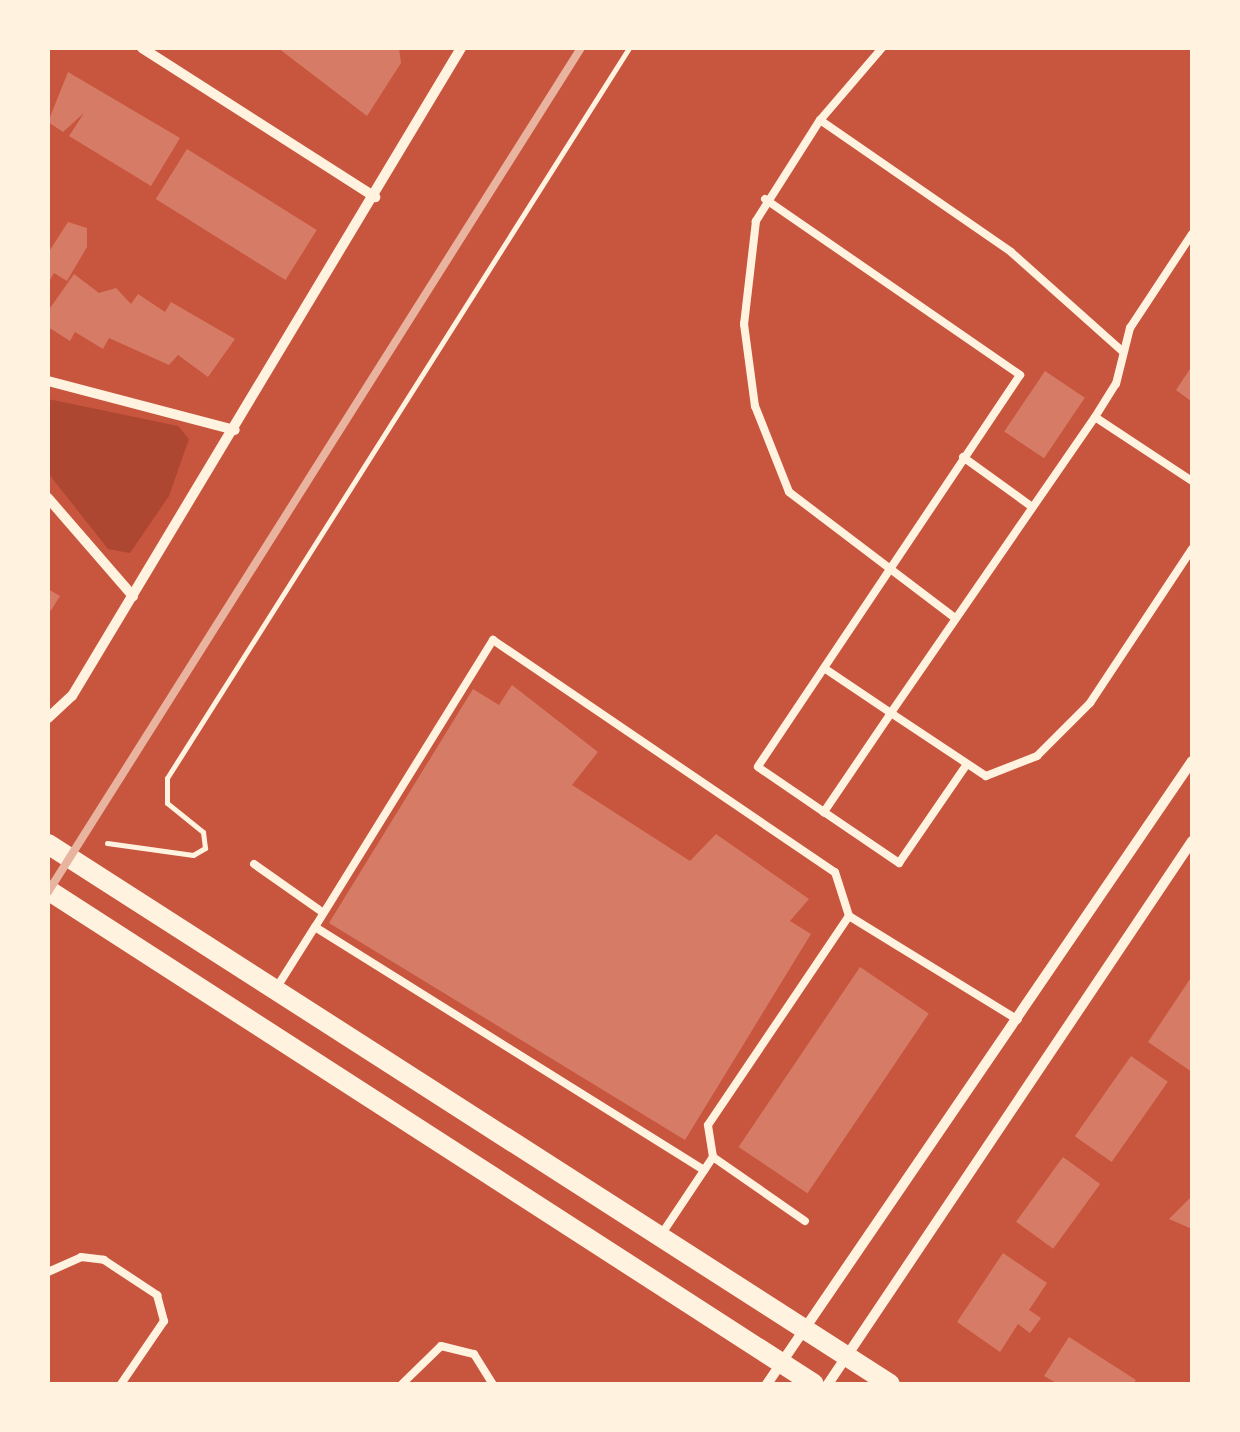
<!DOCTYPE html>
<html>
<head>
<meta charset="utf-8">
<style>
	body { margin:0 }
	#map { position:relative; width:1240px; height:1432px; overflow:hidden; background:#c8553d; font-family:"Sofia Sans Condensed",sans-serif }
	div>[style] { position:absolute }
	.green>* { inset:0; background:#ae4732 }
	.building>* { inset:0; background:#d67c66; transform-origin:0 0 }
	.path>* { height:5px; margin:-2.5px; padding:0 2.5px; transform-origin:2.5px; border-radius:2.5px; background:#fff3e0 }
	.service>* { height:8px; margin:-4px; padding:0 4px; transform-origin:4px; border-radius:4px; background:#fff3e0 }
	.minor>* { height:10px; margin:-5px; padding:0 5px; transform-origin:5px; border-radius:5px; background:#fff3e0 }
	.secondary>* { height:20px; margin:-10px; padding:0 10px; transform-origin:10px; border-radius:10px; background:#fff3e0 }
	.rail>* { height:8px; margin:-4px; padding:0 4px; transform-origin:4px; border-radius:4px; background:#e9b49f }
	span { translate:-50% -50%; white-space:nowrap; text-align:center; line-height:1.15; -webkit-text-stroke:8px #fff3e0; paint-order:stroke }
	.frame { position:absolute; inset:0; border:50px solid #fff3e0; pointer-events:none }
</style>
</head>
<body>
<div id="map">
	<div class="green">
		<div style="clip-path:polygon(48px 399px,178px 426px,189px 439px,169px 496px,130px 553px,108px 549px,48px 473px)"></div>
	</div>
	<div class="building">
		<div style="clip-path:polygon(278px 48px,399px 48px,401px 63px,367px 116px)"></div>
		<div style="clip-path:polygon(68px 72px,180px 138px,151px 186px,69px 136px,84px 113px,63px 132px,48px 122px)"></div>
		<div style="left:187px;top:149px;width:153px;height:59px;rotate:32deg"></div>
		<div style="clip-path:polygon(68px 222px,87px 228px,87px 247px,67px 281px,54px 273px,48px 283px,48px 253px)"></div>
		<div style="clip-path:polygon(74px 274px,99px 293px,116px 288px,131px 304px,138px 294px,165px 312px,171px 302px,235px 339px,208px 377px,178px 355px,169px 365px,109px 338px,103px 349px,75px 332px,70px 341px,48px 327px,48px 311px)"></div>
		<div style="clip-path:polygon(1192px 366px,1192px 402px,1176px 390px)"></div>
		<div style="left:1045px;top:371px;width:48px;height:73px;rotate:34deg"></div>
		<div style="clip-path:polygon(48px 589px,60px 596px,48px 615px)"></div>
		<div style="clip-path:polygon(512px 685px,598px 752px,572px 785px,690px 861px,716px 834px,809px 899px,790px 921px,811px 934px,685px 1140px,329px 923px,473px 689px,499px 705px)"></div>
		<div style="left:860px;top:967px;width:83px;height:217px;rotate:34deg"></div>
		<div style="clip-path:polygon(1192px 976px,1192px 1072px,1148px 1042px)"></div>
		<div style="left:1131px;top:1056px;width:45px;height:98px;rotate:35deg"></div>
		<div style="left:1063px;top:1157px;width:46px;height:80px;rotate:36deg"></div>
		<div style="clip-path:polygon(1192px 1196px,1192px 1229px,1169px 1219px)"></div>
		<div style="clip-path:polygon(1003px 1253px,1047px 1283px,1029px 1310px,1041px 1318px,1030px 1333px,1018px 1324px,1000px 1352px,957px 1322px)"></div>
		<div style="clip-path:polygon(1069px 1337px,1136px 1380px,1133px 1384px,1058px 1384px,1044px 1376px)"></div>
	</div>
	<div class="path">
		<div style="left:107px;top:843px;width:87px;rotate:7.9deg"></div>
		<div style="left:193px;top:855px;width:14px;rotate:-30deg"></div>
		<div style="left:205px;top:848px;width:16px;rotate:-97deg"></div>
		<div style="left:203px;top:832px;width:46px;rotate:-141.1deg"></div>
		<div style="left:167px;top:803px;width:25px;rotate:-90deg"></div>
		<div style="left:167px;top:778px;width:864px;rotate:-57.67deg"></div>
	</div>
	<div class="service">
		<div style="left:882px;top:48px;width:95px;rotate:130.7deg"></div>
		<div style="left:820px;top:120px;width:232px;rotate:34.6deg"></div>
		<div style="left:1011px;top:252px;width:149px;rotate:41.7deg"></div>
		<div style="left:820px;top:120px;width:120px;rotate:122.4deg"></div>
		<div style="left:756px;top:221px;width:104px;rotate:96.6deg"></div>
		<div style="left:744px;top:324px;width:83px;rotate:82.4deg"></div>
		<div style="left:755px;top:406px;width:92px;rotate:68.4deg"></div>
		<div style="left:789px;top:492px;width:208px;rotate:37.2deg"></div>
		<div style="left:765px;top:199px;width:310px;rotate:34.6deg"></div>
		<div style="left:1020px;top:375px;width:471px;rotate:123.8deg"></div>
		<div style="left:758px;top:767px;width:80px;rotate:34.3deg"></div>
		<div style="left:1095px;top:417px;width:39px;rotate:-58deg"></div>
		<div style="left:1116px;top:384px;width:58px;rotate:-76deg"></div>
		<div style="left:1130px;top:328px;width:113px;rotate:-56.6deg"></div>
		<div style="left:963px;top:457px;width:84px;rotate:35.8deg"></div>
		<div style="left:1192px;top:481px;width:116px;rotate:-146.6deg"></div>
		<div style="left:1095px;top:417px;width:359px;rotate:124.6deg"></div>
		<div style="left:891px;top:713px;width:114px;rotate:33.6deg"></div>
		<div style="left:986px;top:776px;width:55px;rotate:-21.4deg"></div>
		<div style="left:1037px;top:756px;width:75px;rotate:-45deg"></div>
		<div style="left:1090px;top:703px;width:185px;rotate:-56.5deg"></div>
		<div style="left:827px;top:670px;width:77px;rotate:33.9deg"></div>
		<div style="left:891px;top:713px;width:120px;rotate:124.1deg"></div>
		<div style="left:824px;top:812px;width:91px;rotate:34.2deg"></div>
		<div style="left:899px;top:863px;width:120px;rotate:-55.5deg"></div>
		<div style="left:254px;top:864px;width:83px;rotate:35.2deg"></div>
		<div style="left:315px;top:927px;width:338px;rotate:-58.2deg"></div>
		<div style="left:493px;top:640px;width:413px;rotate:34.2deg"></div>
		<div style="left:835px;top:872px;width:46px;rotate:72.3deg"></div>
		<div style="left:277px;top:987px;width:71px;rotate:-57.7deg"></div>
		<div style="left:315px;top:927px;width:459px;rotate:32deg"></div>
		<div style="left:713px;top:1157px;width:32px;rotate:-99deg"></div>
		<div style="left:708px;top:1125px;width:252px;rotate:-56deg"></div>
		<div style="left:849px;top:916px;width:198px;rotate:31.6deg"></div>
		<div style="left:661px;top:1235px;width:94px;rotate:-56.3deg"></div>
		<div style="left:713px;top:1157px;width:112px;rotate:34.8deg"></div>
		<div style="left:48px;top:1272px;width:36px;rotate:-24deg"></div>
		<div style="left:81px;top:1257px;width:23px;rotate:7deg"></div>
		<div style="left:104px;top:1260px;width:64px;rotate:33.4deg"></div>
		<div style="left:157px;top:1295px;width:27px;rotate:75deg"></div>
		<div style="left:164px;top:1321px;width:76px;rotate:124.3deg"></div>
		<div style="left:402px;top:1384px;width:54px;rotate:-44.3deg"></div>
		<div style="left:441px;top:1346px;width:34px;rotate:14deg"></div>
		<div style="left:474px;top:1354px;width:36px;rotate:58deg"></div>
	</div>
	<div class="minor">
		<div style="left:142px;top:48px;width:277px;rotate:32.6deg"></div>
		<div style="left:48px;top:381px;width:193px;rotate:14.7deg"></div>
		<div style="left:48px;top:498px;width:130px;rotate:49.1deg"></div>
		<div style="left:48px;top:718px;width:33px;rotate:-43deg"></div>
		<div style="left:72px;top:696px;width:756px;rotate:-59.02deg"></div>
		<div style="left:767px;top:1384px;width:754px;rotate:-55.7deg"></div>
		<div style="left:828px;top:1384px;width:654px;rotate:-56.16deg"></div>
	</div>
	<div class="secondary">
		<div style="left:48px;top:844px;width:1000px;rotate:32.67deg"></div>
		<div style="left:48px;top:890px;width:911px;rotate:32.82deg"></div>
	</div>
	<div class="rail">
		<div style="left:48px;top:892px;width:998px;rotate:-57.73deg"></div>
	</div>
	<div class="frame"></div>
</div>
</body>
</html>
